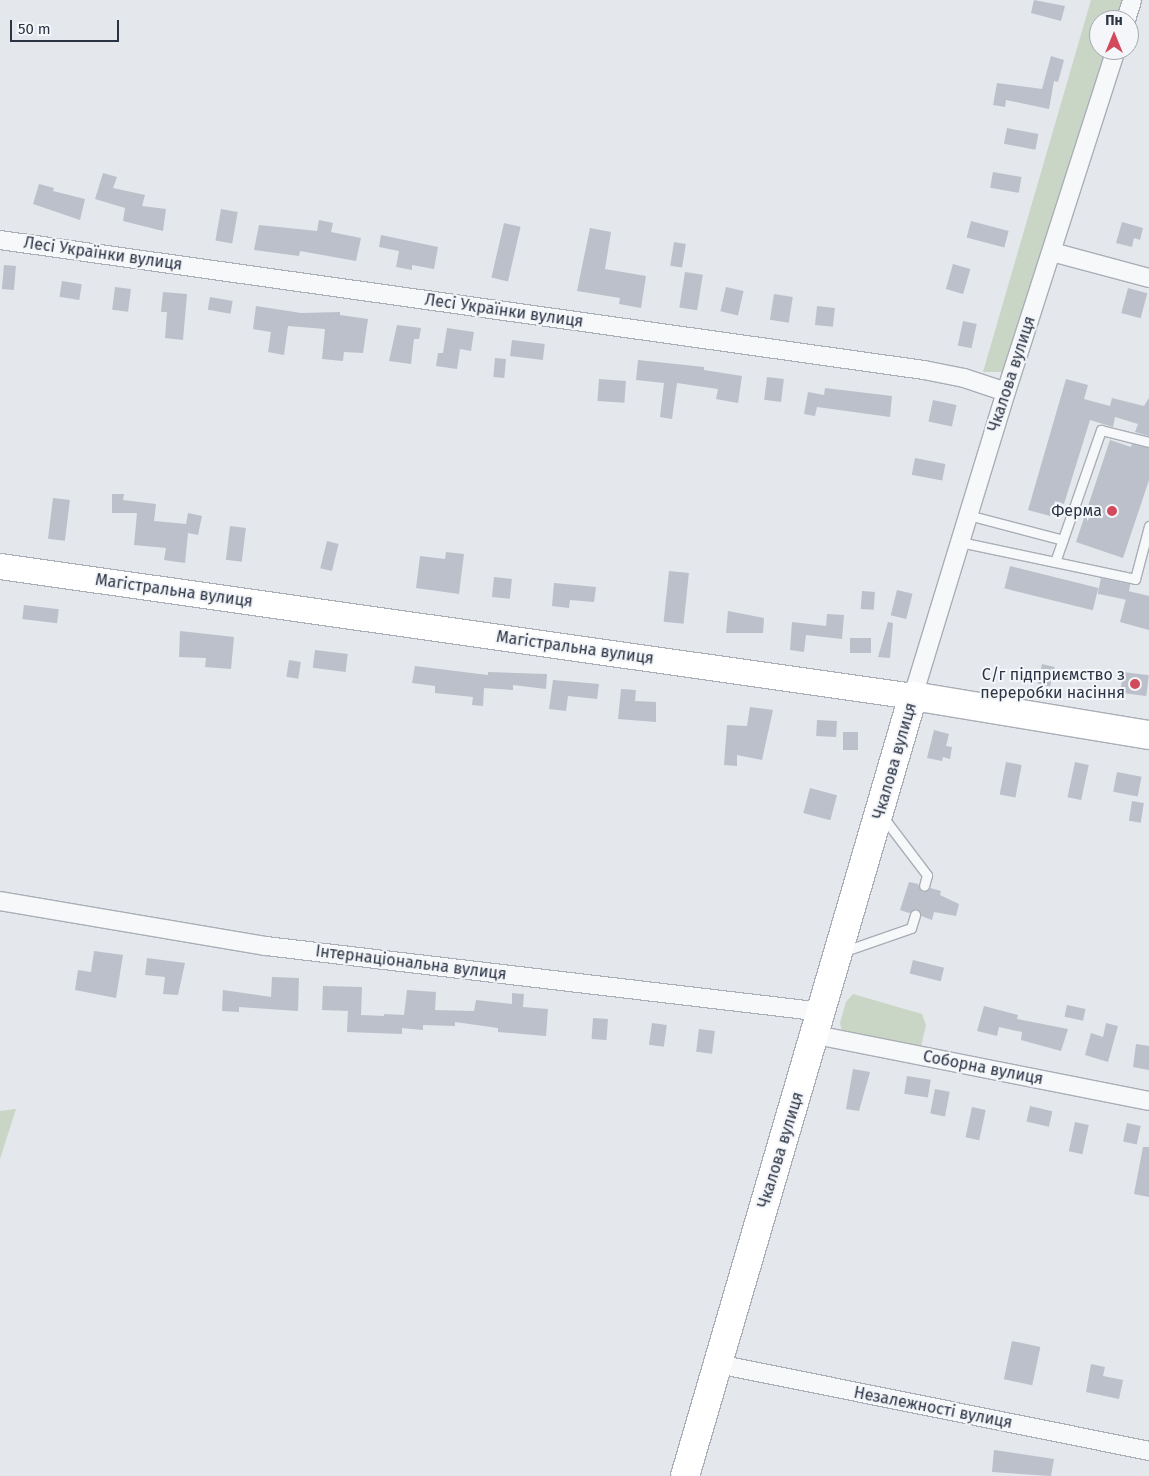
<!DOCTYPE html>
<html>
<head>
<meta charset="utf-8">
<style>
	body { margin:0 }
	#map { position:relative; width:1149px; height:1476px; overflow:hidden; background:#e4e7ec; font-family:"Fira Sans",sans-serif }
	div>[style] { position:absolute }
	.green>* { inset:0; background:#c9d6c5 }
	.building>* { inset:0; background:#bbc0ca; transform-origin:0 0 }
	.roads { filter:drop-shadow(1px 0 #a9aeb7) drop-shadow(-1px 0 #a9aeb7) drop-shadow(0 1px #a9aeb7) drop-shadow(0 -1px #a9aeb7) }
	.service>* { height:9px; margin:-4.5px; padding:0 4.5px; transform-origin:4.5px; border-radius:4.5px; background:#f7f8fa }
	.minor>* { height:18px; margin:-9px; padding:0 9px; transform-origin:9px; border-radius:9px; background:#f7f8fa }
	.secondary>* { height:25px; margin:-12.5px; padding:0 12.5px; transform-origin:12.5px; border-radius:12.5px; background:#fff }
	.primary>* { height:28px; margin:-14px; padding:0 14px; transform-origin:14px; border-radius:14px; background:#fff }
	.dots>* { width:14px; height:14px; translate:-50% -50%; box-sizing:border-box; border:2px solid #f4f6f9; border-radius:50% }
	span { translate:-50% -50%; white-space:nowrap; text-align:center; line-height:1.15; -webkit-text-stroke:4px #f4f6f9; paint-order:stroke }
	.street-label { font-size:16px; color:#2b3445 }
	.poi-label { font-size:16px; color:#2b3445 }
	.right { translate:-100% -50%; text-align:right }
	.north { position:absolute; left:1089px; top:10px; width:50px; height:50px; box-sizing:border-box; background:#f4f6f9; border:1px solid #a4a8b1; border-radius:50%; rotate:0deg; font-size:14px; font-weight:700; line-height:20px; text-align:center; color:#2b3445 }
	.north::after { content:''; display:block; margin:auto; width:18px; height:22px; background:#d1495b; clip-path:polygon(50% 0,100% 100%,50% 72%,0 100%) }
	.scale { position:absolute; left:10px; top:20px; width:109px; height:22px; box-sizing:border-box; border:2px solid #2b3445; border-top:0; padding-left:6px; font-size:15px; line-height:18px; white-space:nowrap; color:#2b3445; -webkit-text-stroke:4px #f4f6f9; paint-order:stroke }
</style>
</head>
<body>
<div id="map">
	<div class="green">
		<div style="clip-path:polygon(1091px 0,1124px 0,1118px 20px,1099px 20px,1099px 50px,1109px 50px,1008px 366px,1002px 372px,983px 372px)"></div>
		<div style="clip-path:polygon(853px 994px,922px 1014px,926px 1025px,921px 1046px,918px 1049px,842px 1031px,840px 1023px,846px 1002px)"></div>
		<div style="clip-path:polygon(16px 1109px,0 1159px,0 1111px)"></div>
	</div>
	<div class="building">
		<div style="clip-path:polygon(1034px 0,1065px 6px,1061px 21px,1031px 13px)"></div>
		<div style="clip-path:polygon(1051px 56px,1064px 60px,1058px 82px,1054px 81px,1049px 109px,1006px 100px,1005px 107px,993px 105px,997px 83px,1042px 89px)"></div>
		<div style="left:1007px;top:128px;width:32px;height:16px;rotate:11deg"></div>
		<div style="left:993px;top:172px;width:29px;height:16px;rotate:10deg"></div>
		<div style="clip-path:polygon(103px 173px,117px 177px,113px 188px,145px 195px,142px 206px,166px 209px,163px 231px,123px 221px,125px 208px,95px 199px)"></div>
		<div style="clip-path:polygon(39px 184px,54px 188px,53px 191px,85px 199px,80px 220px,33px 204px)"></div>
		<div style="left:221px;top:209px;width:17px;height:32px;rotate:10deg"></div>
		<div style="clip-path:polygon(319px 220px,333px 223px,331px 232px,361px 238px,356px 261px,300px 251px,299px 256px,254px 250px,259px 225px,317px 231px)"></div>
		<div style="left:971px;top:221px;width:39px;height:17px;rotate:15deg"></div>
		<div style="clip-path:polygon(1122px 222px,1143px 228px,1140px 240px,1134px 238px,1132px 247px,1116px 243px)"></div>
		<div style="left:504px;top:223px;width:17px;height:56px;rotate:13deg"></div>
		<div style="clip-path:polygon(590px 228px,611px 232px,605px 269px,646px 276px,641px 308px,619px 304px,620px 298px,577px 291px)"></div>
		<div style="clip-path:polygon(381px 235px,438px 247px,434px 269px,412px 265px,412px 270px,396px 267px,399px 251px,379px 247px)"></div>
		<div style="left:674px;top:242px;width:12px;height:24px;rotate:9deg"></div>
		<div style="left:953px;top:264px;width:18px;height:26px;rotate:16deg"></div>
		<div style="left:4px;top:265px;width:12px;height:24px;rotate:5deg"></div>
		<div style="left:685px;top:272px;width:18px;height:36px;rotate:9deg"></div>
		<div style="left:62px;top:281px;width:20px;height:16px;rotate:9deg"></div>
		<div style="left:115px;top:287px;width:16px;height:23px;rotate:7deg"></div>
		<div style="left:726px;top:287px;width:18px;height:25px;rotate:13deg"></div>
		<div style="left:1128px;top:288px;width:20px;height:26px;rotate:15deg"></div>
		<div style="clip-path:polygon(163px 292px,187px 294px,183px 340px,165px 338px,167px 312px,161px 312px)"></div>
		<div style="left:774px;top:294px;width:19px;height:26px;rotate:9deg"></div>
		<div style="left:210px;top:297px;width:23px;height:13px;rotate:10deg"></div>
		<div style="clip-path:polygon(256px 306px,301px 313px,340px 312px,340px 315px,368px 319px,363px 353px,344px 352px,343px 361px,322px 359px,325px 329px,288px 326px,284px 355px,268px 352px,271px 332px,253px 329px)"></div>
		<div style="left:817px;top:306px;width:18px;height:19px;rotate:6deg"></div>
		<div style="left:963px;top:321px;width:14px;height:25px;rotate:12deg"></div>
		<div style="clip-path:polygon(397px 325px,421px 328px,419px 339px,414px 339px,411px 364px,389px 361px)"></div>
		<div style="clip-path:polygon(447px 328px,474px 332px,471px 351px,460px 349px,457px 369px,436px 366px,438px 353px,443px 353px)"></div>
		<div style="left:512px;top:340px;width:33px;height:16px;rotate:7deg"></div>
		<div style="left:495px;top:358px;width:11px;height:19px;rotate:5deg"></div>
		<div style="clip-path:polygon(638px 360px,704px 367px,704px 370px,742px 376px,738px 403px,716px 399px,718px 389px,677px 383px,672px 419px,660px 417px,664px 383px,636px 380px)"></div>
		<div style="left:767px;top:377px;width:17px;height:23px;rotate:7deg"></div>
		<div style="left:599px;top:379px;width:27px;height:22px;rotate:4deg"></div>
		<div style="clip-path:polygon(1066px 379px,1088px 385px,1084px 399px,1110px 406px,1112px 398px,1144px 406px,1149px 398px,1149px 436px,1135px 432px,1138px 424px,1115px 417px,1113px 427px,1090px 420px,1064px 504px,1055px 501px,1050px 516px,1028px 510px)"></div>
		<div style="clip-path:polygon(825px 388px,892px 396px,890px 417px,817px 407px,815px 416px,804px 414px,808px 392px,824px 395px)"></div>
		<div style="left:933px;top:400px;width:24px;height:22px;rotate:12deg"></div>
		<div style="clip-path:polygon(1110px 440px,1131px 447px,1132px 444px,1149px 448px,1149px 480px,1123px 558px,1076px 542px)"></div>
		<div style="left:915px;top:458px;width:31px;height:17px;rotate:11deg"></div>
		<div style="clip-path:polygon(112px 494px,124px 494px,123px 500px,156px 504px,154px 521px,186px 524px,188px 513px,202px 516px,198px 535px,188px 533px,185px 563px,164px 560px,166px 548px,134px 545px,137px 513px,112px 513px)"></div>
		<div style="left:53px;top:498px;width:17px;height:41px;rotate:7deg"></div>
		<div style="left:230px;top:526px;width:16px;height:34px;rotate:7deg"></div>
		<div style="left:327px;top:541px;width:12px;height:28px;rotate:14deg"></div>
		<div style="clip-path:polygon(446px 552px,464px 554px,459px 594px,416px 588px,420px 556px,445px 559px)"></div>
		<div style="left:1010px;top:566px;width:91px;height:23px;rotate:14deg"></div>
		<div style="left:669px;top:571px;width:20px;height:51px;rotate:6deg"></div>
		<div style="left:494px;top:577px;width:18px;height:20px;rotate:6deg"></div>
		<div style="left:1101px;top:578px;width:30px;height:16px;rotate:12deg"></div>
		<div style="clip-path:polygon(554px 583px,596px 587px,594px 602px,570px 600px,569px 608px,552px 606px)"></div>
		<div style="left:897px;top:590px;width:16px;height:26px;rotate:14deg"></div>
		<div style="left:862px;top:591px;width:13px;height:18px;rotate:4deg"></div>
		<div style="clip-path:polygon(1128px 591px,1149px 596px,1149px 630px,1120px 622px)"></div>
		<div style="left:24px;top:605px;width:35px;height:14px;rotate:7deg"></div>
		<div style="clip-path:polygon(728px 611px,764px 618px,763px 633px,726px 633px)"></div>
		<div style="clip-path:polygon(827px 614px,844px 615px,842px 639px,806px 635px,804px 652px,790px 650px,792px 622px,826px 626px)"></div>
		<div style="clip-path:polygon(888px 622px,893px 623px,890px 658px,878px 657px)"></div>
		<div style="clip-path:polygon(180px 631px,234px 637px,231px 669px,205px 667px,206px 658px,179px 657px)"></div>
		<div style="left:850px;top:638px;width:21px;height:15px"></div>
		<div style="left:315px;top:650px;width:33px;height:18px;rotate:7deg"></div>
		<div style="left:289px;top:660px;width:12px;height:17px;rotate:9deg"></div>
		<div style="left:1042px;top:664px;width:13px;height:20px;rotate:13deg"></div>
		<div style="clip-path:polygon(415px 666px,488px 675px,488px 672px,547px 674px,546px 689px,513px 685px,513px 690px,484px 688px,483px 706px,472px 705px,473px 697px,435px 693px,435px 686px,412px 683px)"></div>
		<div style="left:1123px;top:672px;width:26px;height:21px;rotate:7deg"></div>
		<div style="clip-path:polygon(553px 680px,599px 684px,597px 699px,568px 696px,566px 711px,549px 709px)"></div>
		<div style="clip-path:polygon(621px 689px,636px 690px,635px 701px,656px 702px,656px 722px,618px 719px)"></div>
		<div style="clip-path:polygon(750px 707px,773px 710px,762px 760px,737px 755px,737px 766px,724px 765px,727px 725px,747px 726px)"></div>
		<div style="left:817px;top:720px;width:20px;height:16px;rotate:3deg"></div>
		<div style="clip-path:polygon(934px 730px,949px 734px,946px 746px,952px 747px,950px 759px,943px 757px,942px 761px,927px 758px)"></div>
		<div style="left:843px;top:732px;width:15px;height:18px"></div>
		<div style="left:1006px;top:762px;width:16px;height:33px;rotate:11deg"></div>
		<div style="left:1075px;top:762px;width:14px;height:36px;rotate:12deg"></div>
		<div style="left:1117px;top:772px;width:25px;height:20px;rotate:11deg"></div>
		<div style="left:810px;top:788px;width:28px;height:26px;rotate:15deg"></div>
		<div style="left:1132px;top:801px;width:12px;height:20px;rotate:9deg"></div>
		<div style="clip-path:polygon(909px 882px,918px 884px,922px 892px,930px 888px,941px 891px,940px 895px,959px 904px,956px 916px,934px 912px,932px 920px,921px 916px,917px 909px,909px 913px,900px 910px)"></div>
		<div style="clip-path:polygon(94px 951px,123px 955px,116px 998px,75px 990px,78px 970px,91px 972px)"></div>
		<div style="clip-path:polygon(147px 958px,185px 963px,178px 995px,163px 994px,165px 977px,145px 975px)"></div>
		<div style="left:913px;top:960px;width:32px;height:14px;rotate:14deg"></div>
		<div style="clip-path:polygon(272px 977px,299px 978px,298px 1011px,239px 1007px,239px 1012px,222px 1011px,223px 990px,271px 997px)"></div>
		<div style="clip-path:polygon(323px 986px,362px 987px,361px 1015px,384px 1016px,384px 1014px,404px 1015px,407px 990px,436px 992px,435px 1010px,474px 1011px,476px 1000px,512px 1004px,512px 993px,524px 994px,523px 1007px,548px 1009px,546px 1036px,498px 1032px,498px 1028px,455px 1022px,455px 1026px,423px 1025px,423px 1030px,402px 1028px,402px 1034px,347px 1032px,348px 1011px,322px 1010px)"></div>
		<div style="left:1067px;top:1005px;width:19px;height:12px;rotate:12deg"></div>
		<div style="clip-path:polygon(984px 1006px,1018px 1015px,1017px 1019px,1068px 1029px,1061px 1051px,1021px 1040px,1022px 1032px,999px 1027px,997px 1036px,977px 1031px)"></div>
		<div style="left:593px;top:1018px;width:15px;height:21px;rotate:4deg"></div>
		<div style="left:652px;top:1023px;width:15px;height:22px;rotate:8deg"></div>
		<div style="clip-path:polygon(1106px 1023px,1118px 1026px,1108px 1062px,1085px 1055px,1091px 1033px,1103px 1037px)"></div>
		<div style="left:699px;top:1029px;width:16px;height:23px;rotate:7deg"></div>
		<div style="clip-path:polygon(1136px 1044px,1149px 1046px,1149px 1070px,1133px 1067px)"></div>
		<div style="clip-path:polygon(853px 1069px,870px 1072px,859px 1111px,846px 1109px)"></div>
		<div style="left:907px;top:1076px;width:24px;height:18px;rotate:9deg"></div>
		<div style="left:935px;top:1089px;width:15px;height:25px;rotate:11deg"></div>
		<div style="left:1030px;top:1106px;width:23px;height:16px;rotate:13deg"></div>
		<div style="left:972px;top:1107px;width:14px;height:31px;rotate:12deg"></div>
		<div style="left:1075px;top:1122px;width:14px;height:30px;rotate:12deg"></div>
		<div style="left:1127px;top:1123px;width:14px;height:19px;rotate:12deg"></div>
		<div style="clip-path:polygon(1143px 1147px,1149px 1147px,1149px 1197px,1134px 1194px)"></div>
		<div style="left:1012px;top:1341px;width:29px;height:39px;rotate:12deg"></div>
		<div style="clip-path:polygon(1091px 1364px,1105px 1367px,1103px 1376px,1123px 1380px,1119px 1399px,1086px 1392px)"></div>
		<div style="clip-path:polygon(994px 1450px,1054px 1459px,1051px 1476px,992px 1472px)"></div>
	</div>
	<div class="roads">
		<div class="service">
			<div style="left:968px;top:515px;width:98px;rotate:14.7deg"></div>
			<div style="left:960px;top:542px;width:179px;rotate:11.9deg"></div>
			<div style="left:1135px;top:579px;width:55px;rotate:-75.2deg"></div>
			<div style="left:1055px;top:562px;width:140px;rotate:-70.8deg"></div>
			<div style="left:1101px;top:430px;width:49px;rotate:14deg"></div>
			<div style="left:883px;top:817px;width:73px;rotate:52.8deg"></div>
			<div style="left:927px;top:875px;width:11px;rotate:105deg"></div>
			<div style="left:842px;top:952px;width:73px;rotate:-19.2deg"></div>
			<div style="left:911px;top:928px;width:14px;rotate:-73deg"></div>
		</div>
		<div class="minor">
			<div style="left:1126px;top:20px;width:21px;rotate:-73deg"></div>
			<div style="left:0;top:240px;width:933px;rotate:8.01deg"></div>
			<div style="left:924px;top:370px;width:41px;rotate:11.3deg"></div>
			<div style="left:964px;top:378px;width:44px;rotate:18.4deg"></div>
			<div style="left:1052px;top:252px;width:100px;rotate:15deg"></div>
			<div style="left:913px;top:696px;width:318px;rotate:-73deg"></div>
			<div style="left:1006px;top:392px;width:359px;rotate:-72.2deg"></div>
			<div style="left:0;top:901px;width:270px;rotate:9.6deg"></div>
			<div style="left:266px;top:946px;width:561px;rotate:6.76deg"></div>
			<div style="left:816px;top:1035px;width:339px;rotate:11.2deg"></div>
			<div style="left:718px;top:1364px;width:440px;rotate:11.4deg"></div>
		</div>
		<div class="secondary">
			<div style="left:0;top:566px;width:922px;rotate:8.1deg"></div>
		</div>
		<div class="primary">
			<div style="left:685px;top:1476px;width:813px;rotate:-73.71deg"></div>
			<div style="left:913px;top:696px;width:239px;rotate:9.4deg"></div>
		</div>
	</div>
	<div class="dots">
		<div style="left:1112px;top:511px;background:#d1495b"></div>
		<div style="left:1135px;top:684px;background:#d1495b"></div>
	</div>
	<div class="street-label">
		<span style="left:103px;top:254px;rotate:8deg">Лесі Українки вулиця</span>
		<span style="left:504px;top:311px;rotate:8deg">Лесі Українки вулиця</span>
		<span style="left:1012px;top:374px;rotate:-72deg">Чкалова вулиця</span>
		<span style="left:174px;top:591px;rotate:8deg">Магістральна вулиця</span>
		<span style="left:575px;top:648px;rotate:8deg">Магістральна вулиця</span>
		<span style="left:895px;top:761px;rotate:-74deg">Чкалова вулиця</span>
		<span style="left:411px;top:963px;rotate:7deg">Інтернаціональна вулиця</span>
		<span style="left:983px;top:1068px;rotate:11deg">Соборна вулиця</span>
		<span style="left:781px;top:1150px;rotate:-73deg">Чкалова вулиця</span>
		<span style="left:933px;top:1408px;rotate:11deg">Незалежності вулиця</span>
	</div>
	<div class="poi-label">
		<span class="right" style="left:1102px;top:511px">Ферма</span>
		<span class="right" style="left:1125px;top:684px">С/г підприємство з<br>переробки насіння</span>
	</div>
	<div class="north">Пн</div>
	<div class="scale">50 m</div>
</div>
</body>
</html>
